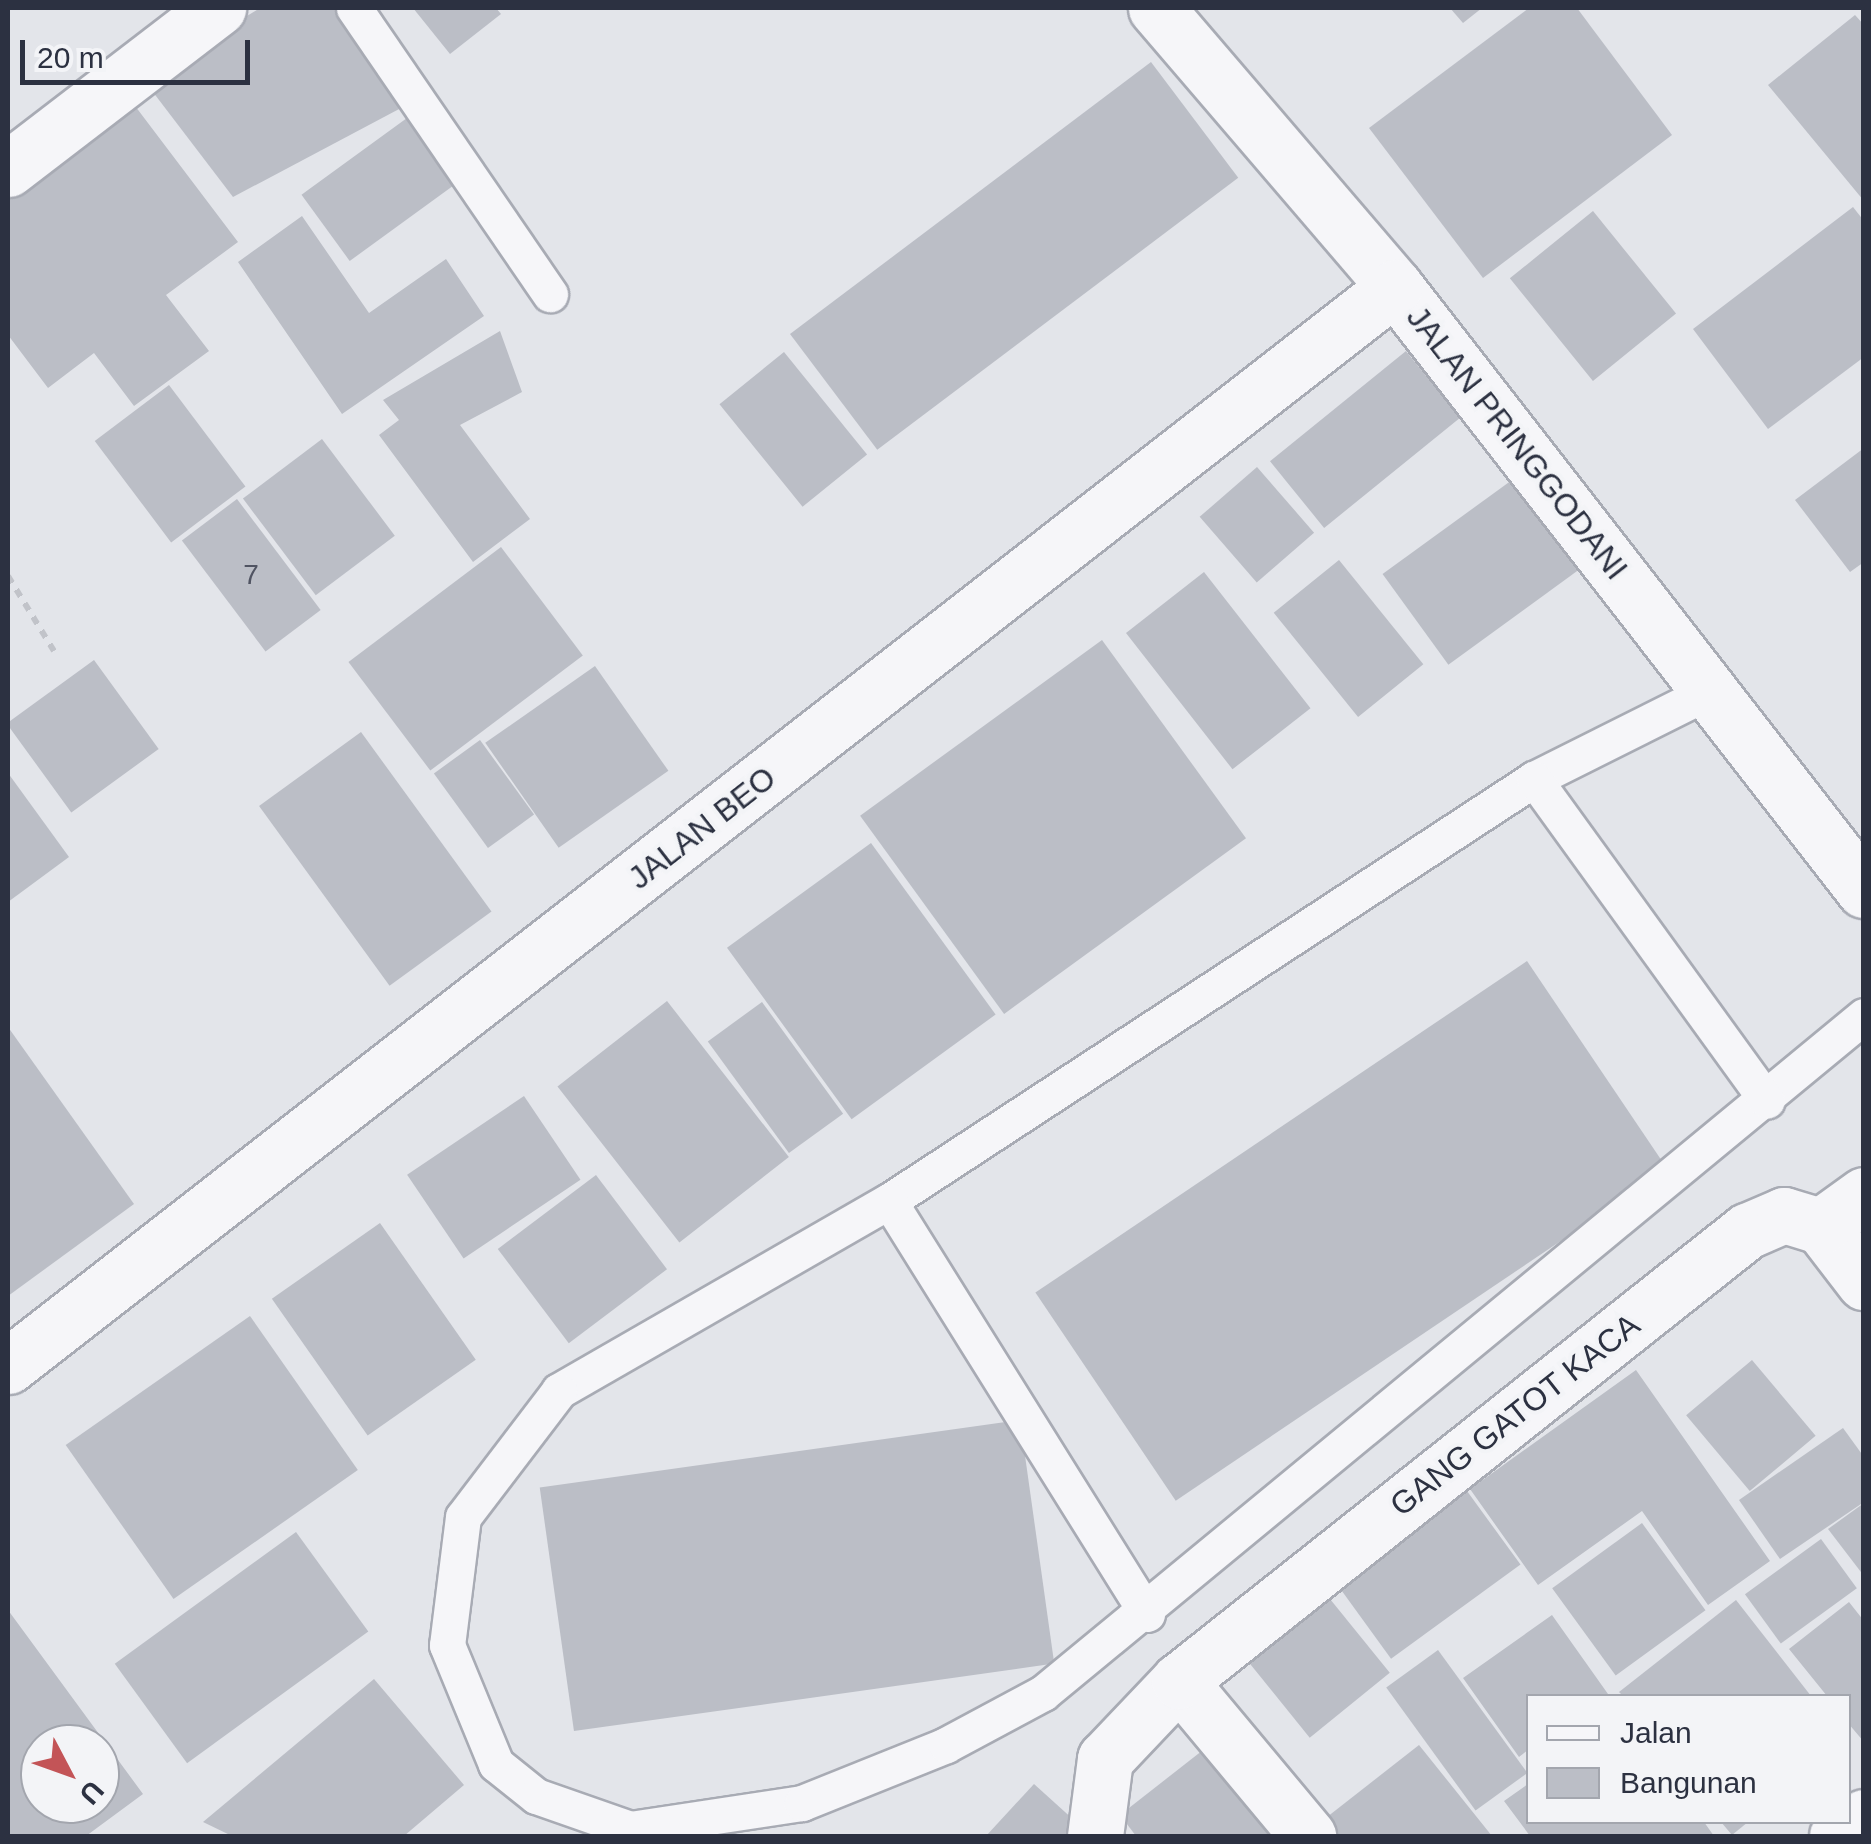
<!DOCTYPE html>
<html>
<head>
<meta charset="utf-8">
<style>
	body { margin:0 }
	#map { position:relative; width:1871px; height:1844px; overflow:hidden; background:#e3e5ea; font-family:Helvetica,sans-serif }
	div>[style] { position:absolute }
	.building>* { inset:0; background:#bbbec6; transform-origin:0 0 }
	.path>* { height:6px; margin-top:-3px; transform-origin:0; background:repeating-linear-gradient(90deg,#c1c3c9 0 8px,transparent 0 16px) }
	.roads { filter:drop-shadow(2px 0 #a8abb4) drop-shadow(-2px 0 #a8abb4) drop-shadow(0 2px #a8abb4) drop-shadow(0 -2px #a8abb4) }
	.service>* { height:35px; margin:-17.5px; padding:0 17.5px; transform-origin:17.5px; border-radius:17.5px; background:#f6f6f9 }
	.minor>* { height:55px; margin:-27.5px; padding:0 27.5px; transform-origin:27.5px; border-radius:27.5px; background:#f6f6f9 }
	span { translate:-50% -50%; white-space:nowrap; text-align:center; line-height:1.15; -webkit-text-stroke:8px #f3f4f7; paint-order:stroke }
	.number-label { font-size:28px; color:#505462 }
	.number-label span { -webkit-text-stroke-width:0 }
	.street-label { font-size:32px; color:#2c3141 }
	.frame { position:absolute; inset:0; border:10px solid #2c3141; pointer-events:none }
	.legend { position:absolute; left:1526px; top:1694px; width:325px; height:130px; box-sizing:border-box; background:#f3f4f7; border:2px solid #a3a6ae; margin:0; padding:12px 18px; list-style:none; font-size:30px; color:#2c3141 }
	.legend li { display:flex; align-items:center; gap:20px; height:50px }
	.legend b { width:50px; border:2px solid #a3a6ae }
	.north { position:absolute; left:20px; top:1724px; width:100px; height:100px; box-sizing:border-box; background:#f3f4f7; border:2px solid #a3a6ae; border-radius:50%; rotate:131deg; font-size:28px; font-weight:700; line-height:40px; text-align:center; color:#2c3141 }
	.north::after { content:''; display:block; margin:auto; width:35px; height:45px; background:#c35457; clip-path:polygon(50% 0,100% 100%,50% 72%,0 100%) }
	.scale { position:absolute; left:20px; top:40px; width:230px; height:45px; box-sizing:border-box; border:5px solid #2c3141; border-top:0; padding-left:12px; font-size:30px; line-height:35px; white-space:nowrap; color:#2c3141; -webkit-text-stroke:8px #f3f4f7; paint-order:stroke }
</style>
</head>
<body>
<div id="map">
	<div class="building">
		<div style="clip-path:polygon(260px 8px,334px 8px,401px 108px,233px 197px,143px 79px)"></div>
		<div style="clip-path:polygon(413px 8px,496px 8px,501px 14px,450px 54px)"></div>
		<div style="clip-path:polygon(1450px 8px,1482px 8px,1463px 23px)"></div>
		<div style="clip-path:polygon(1529px 8px,1577px 8px,1672px 135px,1483px 278px,1369px 128px)"></div>
		<div style="clip-path:polygon(1855px 15px,1864px 25px,1864px 201px,1768px 85px)"></div>
		<div style="left:1151px;top:62px;width:145px;height:452px;rotate:53deg"></div>
		<div style="clip-path:polygon(123px 90px,238px 242px,166px 295px,209px 351px,134px 406px,94px 353px,48px 388px,8px 335px,8px 179px)"></div>
		<div style="left:418px;top:110px;width:82px;height:144px;rotate:54deg"></div>
		<div style="clip-path:polygon(1853px 207px,1864px 221px,1864px 357px,1768px 429px,1693px 329px)"></div>
		<div style="left:1593px;top:211px;width:132px;height:107px;rotate:51deg"></div>
		<div style="clip-path:polygon(302px 216px,369px 313px,446px 259px,484px 316px,342px 414px,238px 262px)"></div>
		<div style="clip-path:polygon(500px 331px,522px 392px,460px 425px,530px 519px,473px 562px,379px 435px,399px 420px,383px 400px)"></div>
		<div style="left:1406px;top:351px;width:86px;height:175px;rotate:51deg"></div>
		<div style="left:784px;top:352px;width:132px;height:83px;rotate:51deg"></div>
		<div style="left:169px;top:385px;width:127px;height:93px;rotate:53deg"></div>
		<div style="left:322px;top:439px;width:121px;height:99px;rotate:53deg"></div>
		<div style="clip-path:polygon(1864px 448px,1864px 562px,1850px 572px,1795px 500px)"></div>
		<div style="left:1257px;top:467px;width:87px;height:76px;rotate:49deg"></div>
		<div style="left:1512px;top:480px;width:112px;height:160px;rotate:54deg"></div>
		<div style="left:237px;top:499px;width:139px;height:69px;rotate:53deg"></div>
		<div style="left:501px;top:547px;width:136px;height:191px;rotate:53deg"></div>
		<div style="left:1339px;top:560px;width:134px;height:84px;rotate:51deg"></div>
		<div style="left:1204px;top:572px;width:173px;height:99px;rotate:52deg"></div>
		<div style="left:1102px;top:640px;width:245px;height:299px;rotate:54deg"></div>
		<div style="left:94px;top:660px;width:110px;height:108px;rotate:54deg"></div>
		<div style="left:595px;top:666px;width:128px;height:134px;rotate:55deg"></div>
		<div style="left:361px;top:732px;width:222px;height:126px;rotate:54deg"></div>
		<div style="left:480px;top:740px;width:92px;height:57px;rotate:54deg"></div>
		<div style="clip-path:polygon(8px 773px,69px 857px,8px 902px)"></div>
		<div style="left:871px;top:843px;width:212px;height:178px;rotate:54deg"></div>
		<div style="left:1527px;top:961px;width:251px;height:593px;rotate:56deg"></div>
		<div style="left:667px;top:1001px;width:198px;height:139px;rotate:52deg"></div>
		<div style="left:762px;top:1002px;width:138px;height:67px;rotate:54deg"></div>
		<div style="clip-path:polygon(8px 1027px,134px 1204px,8px 1296px)"></div>
		<div style="left:524px;top:1096px;width:101px;height:141px;rotate:56deg"></div>
		<div style="left:596px;top:1175px;width:118px;height:123px;rotate:53deg"></div>
		<div style="left:380px;top:1223px;width:167px;height:132px;rotate:55deg"></div>
		<div style="left:250px;top:1316px;width:188px;height:225px;rotate:55deg"></div>
		<div style="left:1752px;top:1360px;width:99px;height:86px;rotate:50deg"></div>
		<div style="clip-path:polygon(1636px 1370px,1770px 1561px,1708px 1605px,1642px 1511px,1538px 1585px,1470px 1489px)"></div>
		<div style="left:1020px;top:1420px;width:246px;height:485px;rotate:82deg"></div>
		<div style="clip-path:polygon(1843px 1428px,1864px 1457px,1864px 1502px,1780px 1559px,1739px 1500px)"></div>
		<div style="left:1467px;top:1491px;width:91px;height:160px;rotate:54deg"></div>
		<div style="clip-path:polygon(1864px 1503px,1864px 1576px,1828px 1529px)"></div>
		<div style="left:1642px;top:1523px;width:108px;height:111px;rotate:54deg"></div>
		<div style="left:296px;top:1532px;width:123px;height:224px;rotate:54deg"></div>
		<div style="left:1821px;top:1539px;width:61px;height:94px;rotate:54deg"></div>
		<div style="left:1313px;top:1578px;width:122px;height:103px;rotate:51deg"></div>
		<div style="clip-path:polygon(1736px 1600px,1811px 1696px,1623px 1696px,1619px 1692px)"></div>
		<div style="clip-path:polygon(1849px 1602px,1864px 1621px,1864px 1742px,1848px 1723px,1848px 1696px,1827px 1696px,1789px 1649px)"></div>
		<div style="clip-path:polygon(evenodd,8px 1610px,143px 1794px,86px 1836px,8px 1836px,8px 1610px,40px 1744px,100px 1744px,100px 1804px,40px 1804px,40px 1744px)"></div>
		<div style="clip-path:polygon(1552px 1615px,1608px 1694px,1528px 1696px,1528px 1750px,1519px 1757px,1463px 1678px)"></div>
		<div style="left:1438px;top:1650px;width:152px;height:64px;rotate:54deg"></div>
		<div style="clip-path:polygon(374px 1679px,464px 1785px,404px 1836px,232px 1836px,203px 1822px)"></div>
		<div style="clip-path:polygon(1212px 1743px,1284px 1836px,1136px 1836px,1120px 1815px)"></div>
		<div style="clip-path:polygon(1419px 1745px,1492px 1836px,1321px 1836px,1313px 1828px)"></div>
		<div style="clip-path:polygon(1034px 1784px,1086px 1831px,1081px 1836px,986px 1836px)"></div>
		<div style="clip-path:polygon(1528px 1784px,1528px 1822px,1704px 1822px,1714px 1836px,1530px 1836px,1504px 1801px)"></div>
		<div style="clip-path:polygon(1721px 1822px,1748px 1822px,1732px 1835px)"></div>
	</div>
	<div class="path">
		<div style="left:8px;top:576px;width:88px;rotate:58.5deg"></div>
	</div>
	<div class="roads">
		<div class="service">
			<div style="left:354px;top:8px;width:347px;rotate:55.6deg"></div>
			<div style="left:1712px;top:690px;width:199px;rotate:153.4deg"></div>
			<div style="left:1534px;top:779px;width:771px;rotate:146.8deg"></div>
			<div style="left:889px;top:1201px;width:381px;rotate:150.1deg"></div>
			<div style="left:559px;top:1391px;width:158px;rotate:127.3deg"></div>
			<div style="left:463px;top:1517px;width:129px;rotate:97.1deg"></div>
			<div style="left:447px;top:1645px;width:129px;rotate:67.6deg"></div>
			<div style="left:496px;top:1764px;width:51px;rotate:38.7deg"></div>
			<div style="left:536px;top:1796px;width:100px;rotate:19.3deg"></div>
			<div style="left:630px;top:1829px;width:174px;rotate:-8.6deg"></div>
			<div style="left:802px;top:1803px;width:155px;rotate:-21.9deg"></div>
			<div style="left:946px;top:1745px;width:110px;rotate:-28.2deg"></div>
			<div style="left:1043px;top:1693px;width:1064px;rotate:-39.51deg"></div>
			<div style="left:1534px;top:779px;width:397px;rotate:54.1deg"></div>
			<div style="left:889px;top:1201px;width:487px;rotate:58deg"></div>
		</div>
		<div class="minor">
			<div style="left:1156px;top:8px;width:367px;rotate:49.4deg"></div>
			<div style="left:1395px;top:287px;width:764px;rotate:52.13deg"></div>
			<div style="left:8px;top:169px;width:265px;rotate:-37.5deg"></div>
			<div style="left:1821px;top:1226px;width:71px;rotate:52.5deg"></div>
			<div style="left:8px;top:1366px;width:1757px;rotate:-37.88deg"></div>
			<div style="left:1179px;top:1681px;width:202px;rotate:50.2deg"></div>
			<div style="left:1095px;top:1836px;width:78px;rotate:-82.6deg"></div>
			<div style="left:1105px;top:1759px;width:108px;rotate:-46.5deg"></div>
			<div style="left:1179px;top:1681px;width:725px;rotate:-38.39deg"></div>
			<div style="left:1747px;top:1231px;width:40px;rotate:-23.4deg"></div>
			<div style="left:1784px;top:1215px;width:39px;rotate:17deg"></div>
			<div style="left:1821px;top:1226px;width:53px;rotate:-35.8deg"></div>
			<div style="left:1837px;top:1836px;width:33px;rotate:-35deg"></div>
		</div>
	</div>
	<div class="number-label">
		<span style="left:251px;top:575px">7</span>
	</div>
	<div class="street-label">
		<span style="left:1517px;top:443px;rotate:52deg">JALAN PRINGGODANI</span>
		<span style="left:702px;top:828px;rotate:-38deg">JALAN BEO</span>
		<span style="left:1515px;top:1415px;rotate:-38deg">GANG GATOT KACA</span>
	</div>
	<div class="frame"></div>
	<ul class="legend">
	<li><b style="height:12px;background:#f6f6f9"></b>Jalan</li>
	<li><b style="height:28px;background:#bbbec6"></b>Bangunan</li>
	</ul>
	<div class="north">U</div>
	<div class="scale">20 m</div>
</div>
</body>
</html>
